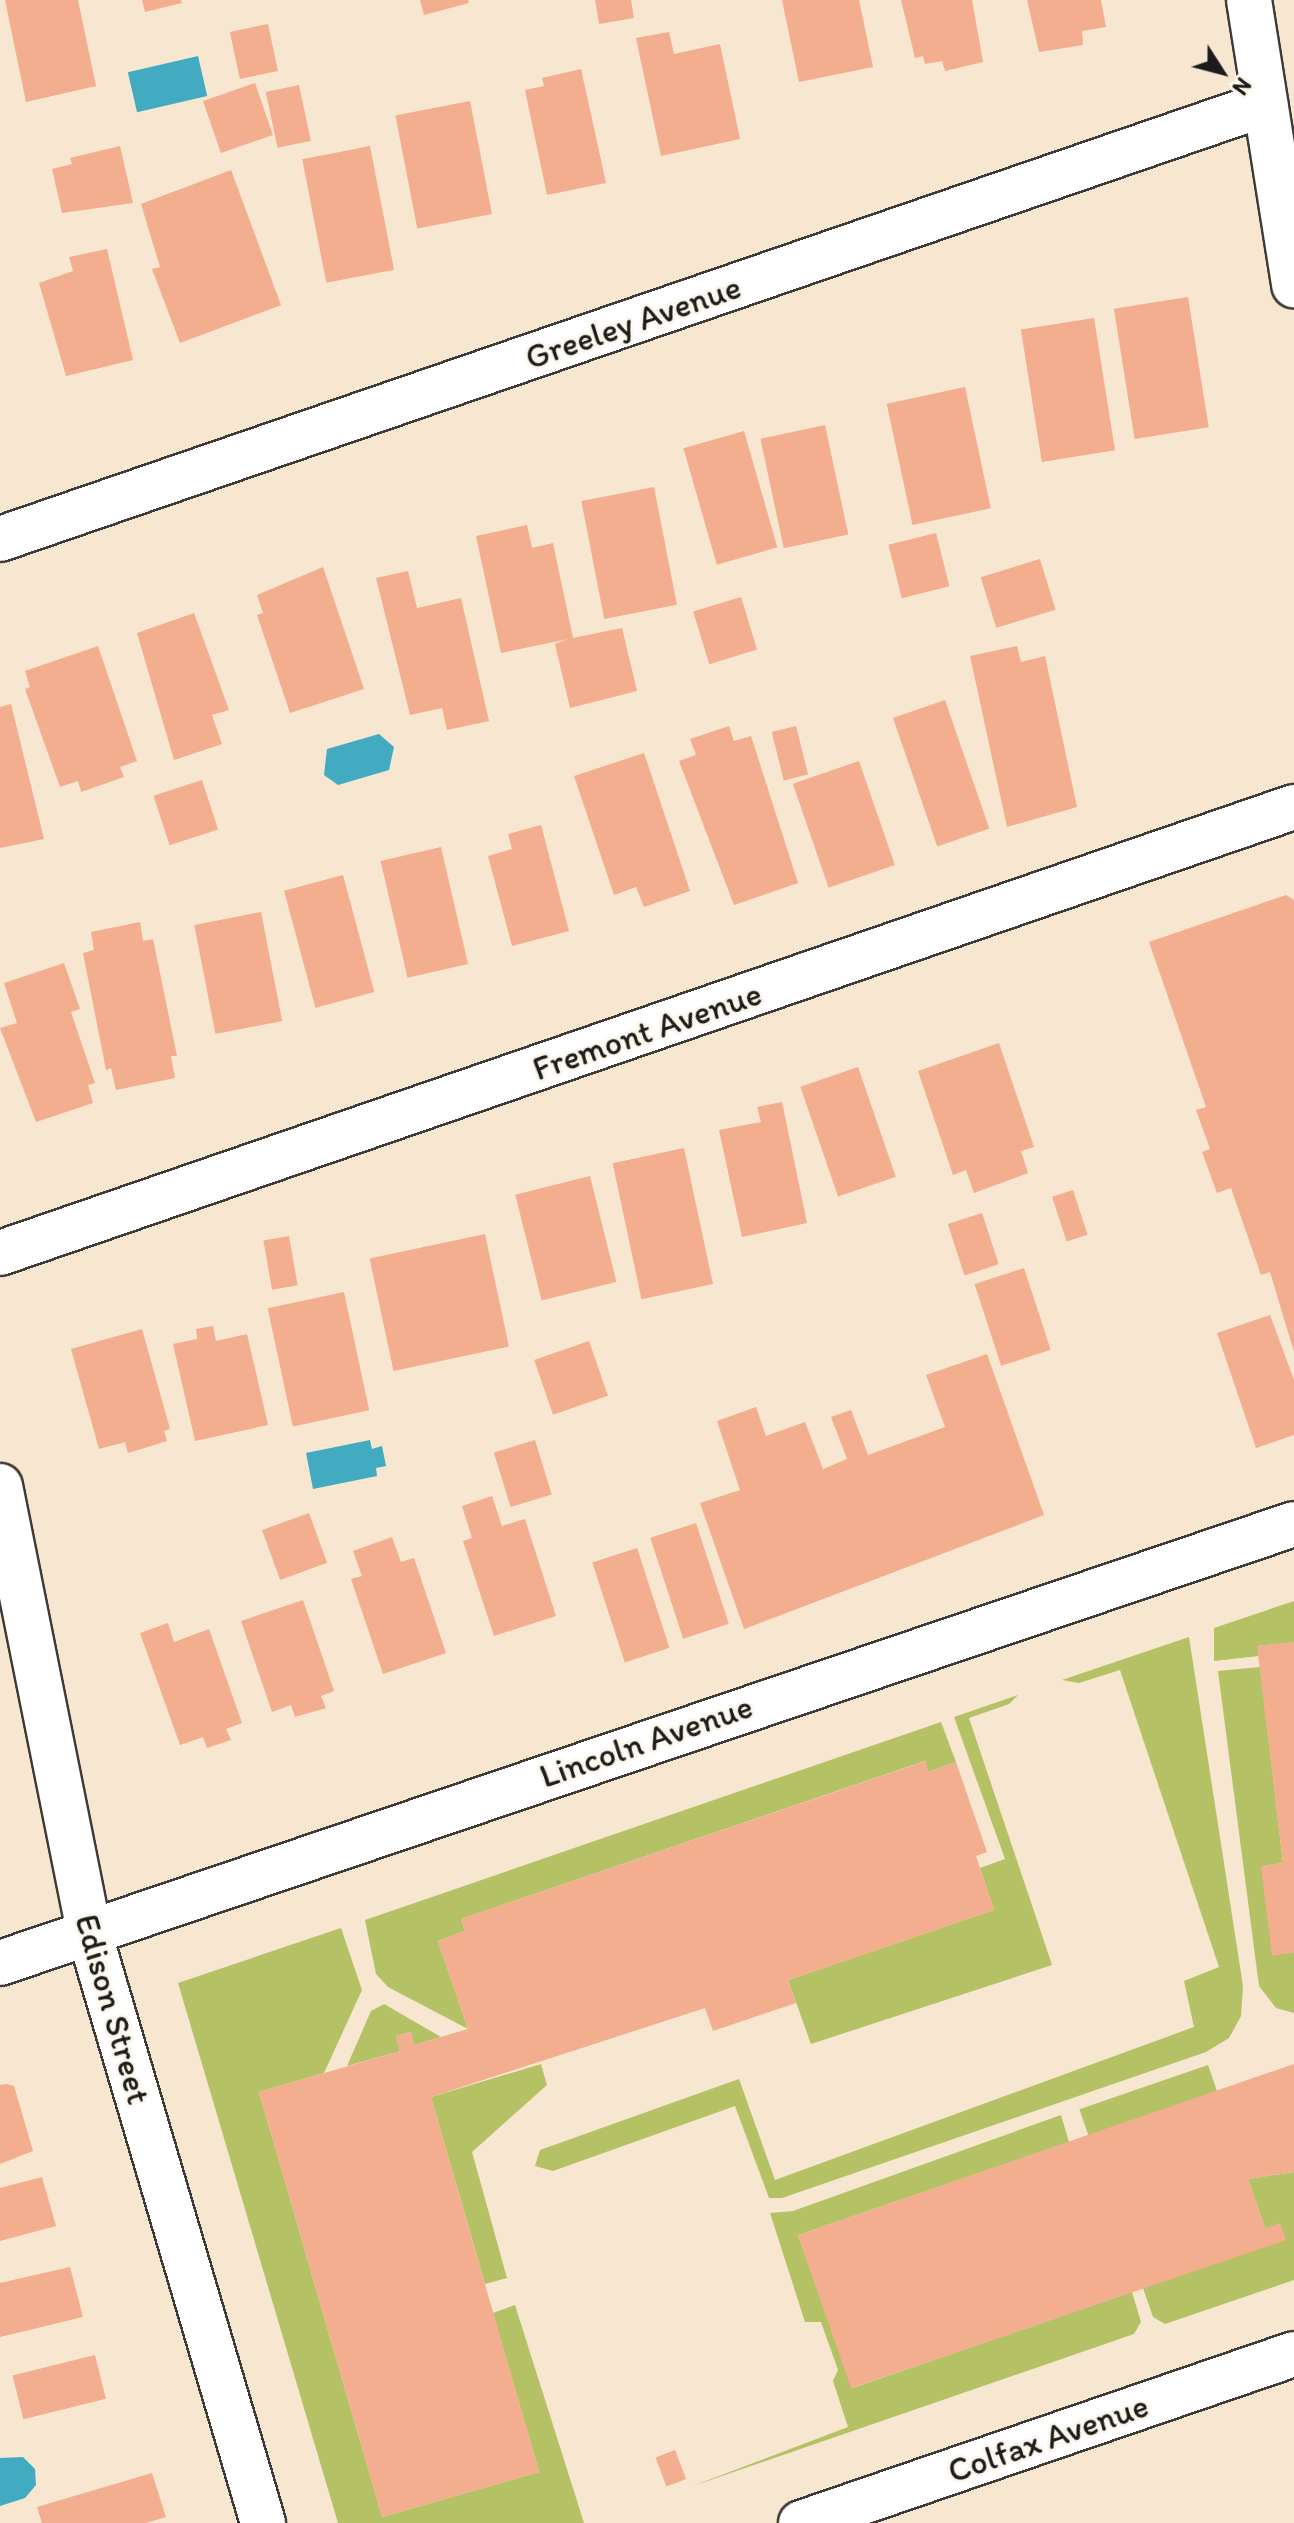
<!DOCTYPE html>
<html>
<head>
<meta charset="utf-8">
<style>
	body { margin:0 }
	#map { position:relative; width:1294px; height:2523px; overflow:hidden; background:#f7e6d0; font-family:Itim,sans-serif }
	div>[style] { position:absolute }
	.green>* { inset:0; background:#b4c265; transform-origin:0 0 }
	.water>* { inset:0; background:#42abc1; transform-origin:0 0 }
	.building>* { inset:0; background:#f2ae8e; transform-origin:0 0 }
	.roads { filter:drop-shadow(2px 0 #3d3a37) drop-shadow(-2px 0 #3d3a37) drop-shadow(0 2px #3d3a37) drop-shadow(0 -2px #3d3a37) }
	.minor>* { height:44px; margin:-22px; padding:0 22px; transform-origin:22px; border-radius:22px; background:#fff }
	.tertiary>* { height:44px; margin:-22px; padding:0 22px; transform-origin:22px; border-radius:22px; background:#fff }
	span { translate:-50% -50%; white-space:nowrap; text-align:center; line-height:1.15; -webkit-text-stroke:6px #fbf7ec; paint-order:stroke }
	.street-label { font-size:34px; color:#1c1c1c }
	.north { position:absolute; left:1182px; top:32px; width:80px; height:80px; -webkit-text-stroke:6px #fbf7ec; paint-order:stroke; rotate:126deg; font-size:22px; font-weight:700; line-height:32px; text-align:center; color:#1c1c1c }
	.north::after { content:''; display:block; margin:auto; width:28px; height:36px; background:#1c1c1c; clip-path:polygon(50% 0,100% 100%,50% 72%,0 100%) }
</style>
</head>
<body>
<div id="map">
	<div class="green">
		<div style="clip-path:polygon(1294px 1601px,1294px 1642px,1258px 1646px,1259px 1656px,1214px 1661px,1214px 1628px)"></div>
		<div style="clip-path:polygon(1189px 1637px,1243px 1986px,1241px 2016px,1229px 2038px,1206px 2052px,782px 2198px,769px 2198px,735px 2106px,553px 2171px,535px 2166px,540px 2150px,739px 2079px,775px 2180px,1194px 2027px,1184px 1981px,1219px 1967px,1120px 1670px,1079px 1683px,1062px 1680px)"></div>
		<div style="clip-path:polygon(1260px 1667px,1283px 1863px,1262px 1866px,1273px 1955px,1294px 1952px,1294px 2013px,1276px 2008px,1259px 1986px,1218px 1671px)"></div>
		<div style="clip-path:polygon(1018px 1695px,1009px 1704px,969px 1718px,1052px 1965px,811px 2044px,788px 1980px,994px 1910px,980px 1868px,1005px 1859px,954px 1717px)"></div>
		<div style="clip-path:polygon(941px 1722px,956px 1762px,928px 1772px,925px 1761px,461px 1919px,465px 1931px,438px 1941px,468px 2029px,388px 1987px,376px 1974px,365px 1920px)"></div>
		<div style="clip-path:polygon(341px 1928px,362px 1990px,324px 2073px,259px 2092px,382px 2517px,539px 2472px,493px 2313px,515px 2305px,584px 2523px,338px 2523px,178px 1983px)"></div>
		<div style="clip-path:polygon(384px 2004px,441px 2037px,414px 2045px,411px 2032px,396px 2036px,400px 2051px,347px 2066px,371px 2011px)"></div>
		<div style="clip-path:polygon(541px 2064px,547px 2085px,472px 2152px,507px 2278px,485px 2284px,431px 2097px)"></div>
		<div style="left:1208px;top:2065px;width:28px;height:136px;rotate:71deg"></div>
		<div style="clip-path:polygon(1061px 2115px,1069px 2142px,798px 2235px,852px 2388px,1132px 2292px,1141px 2322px,1134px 2334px,690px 2487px,848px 2427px,833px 2381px,838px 2370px,821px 2322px,805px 2322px,770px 2213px,793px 2211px)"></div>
		<div style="clip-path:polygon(1294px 2172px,1294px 2280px,1165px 2324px,1153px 2317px,1143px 2288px,1265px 2228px,1248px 2179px)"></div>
	</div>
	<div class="water">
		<div style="left:198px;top:56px;width:41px;height:72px;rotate:77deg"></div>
		<div style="clip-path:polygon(379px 734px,394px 747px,389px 770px,338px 785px,324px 775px,327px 749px)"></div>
		<div style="clip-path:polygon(370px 1440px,372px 1449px,382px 1446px,386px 1466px,376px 1468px,377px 1476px,313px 1489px,306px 1453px)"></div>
		<div style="clip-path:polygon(23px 2457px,35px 2469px,36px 2485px,25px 2498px,0 2506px,0 2458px)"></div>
	</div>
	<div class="building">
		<div style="clip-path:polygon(5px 0,78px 0,96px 86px,26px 102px)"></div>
		<div style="clip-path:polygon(142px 0,181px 0,182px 3px,145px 12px)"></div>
		<div style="clip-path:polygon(420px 0,468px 0,469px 3px,424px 15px)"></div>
		<div style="clip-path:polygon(595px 0,631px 0,634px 18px,599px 24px)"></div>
		<div style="clip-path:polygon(782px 0,859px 0,873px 67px,799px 82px)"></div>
		<div style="clip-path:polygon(901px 0,972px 0,983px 62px,945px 71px,942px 61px,925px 64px,923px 56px,915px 58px)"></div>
		<div style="clip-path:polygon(1027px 0,1101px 0,1106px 27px,1082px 31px,1083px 45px,1039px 52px)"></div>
		<div style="left:268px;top:24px;width:48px;height:39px;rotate:78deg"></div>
		<div style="clip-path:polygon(669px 32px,674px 54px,720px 44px,740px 139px,661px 156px,636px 38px)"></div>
		<div style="clip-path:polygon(581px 69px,606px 183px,547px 195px,525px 90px,544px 86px,542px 78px)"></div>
		<div style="left:255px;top:83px;width:55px;height:55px;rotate:71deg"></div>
		<div style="left:299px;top:85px;width:57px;height:34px;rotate:78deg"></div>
		<div style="left:470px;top:101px;width:115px;height:76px;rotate:79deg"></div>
		<div style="clip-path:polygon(120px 146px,133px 203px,62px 213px,52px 169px,72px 164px,70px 158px)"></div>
		<div style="left:370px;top:146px;width:126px;height:69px;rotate:79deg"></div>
		<div style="clip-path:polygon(231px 170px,281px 305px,180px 343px,152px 269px,160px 267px,141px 204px)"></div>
		<div style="clip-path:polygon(107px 249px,133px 360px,66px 376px,39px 283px,73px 271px,69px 257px)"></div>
		<div style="left:1188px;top:297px;width:132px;height:75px;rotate:81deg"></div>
		<div style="left:1094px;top:318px;width:134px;height:74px;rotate:81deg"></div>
		<div style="left:965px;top:387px;width:124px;height:80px;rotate:78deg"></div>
		<div style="left:825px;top:425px;width:112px;height:66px;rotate:78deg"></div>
		<div style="left:744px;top:431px;width:121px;height:63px;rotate:74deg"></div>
		<div style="left:654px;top:487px;width:120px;height:74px;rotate:79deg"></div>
		<div style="clip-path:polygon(527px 525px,532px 548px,553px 543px,573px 638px,622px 628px,637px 691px,570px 708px,555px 644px,568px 639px,501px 653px,476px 536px)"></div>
		<div style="left:936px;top:533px;width:55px;height:49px;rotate:76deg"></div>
		<div style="left:1040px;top:559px;width:53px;height:62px;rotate:73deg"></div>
		<div style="clip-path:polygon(323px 567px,364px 689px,290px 713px,257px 615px,263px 613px,257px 595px)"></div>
		<div style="clip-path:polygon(408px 571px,417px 608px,461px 598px,489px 721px,447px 730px,442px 708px,410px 715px,376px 578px)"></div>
		<div style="left:741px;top:597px;width:55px;height:50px;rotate:73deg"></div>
		<div style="clip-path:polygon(194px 613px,229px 710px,212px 715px,222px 744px,174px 760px,137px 633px)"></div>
		<div style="clip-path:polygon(98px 646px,137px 761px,120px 767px,124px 777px,81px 792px,78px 781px,60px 787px,25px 689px,30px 687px,25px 671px)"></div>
		<div style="clip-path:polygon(1017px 646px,1021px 662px,1045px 656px,1077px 807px,1007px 827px,970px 656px)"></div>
		<div style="left:945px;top:700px;width:136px;height:55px;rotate:71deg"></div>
		<div style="clip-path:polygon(11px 704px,44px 839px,0 848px,0 707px)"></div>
		<div style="clip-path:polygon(729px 726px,734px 741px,751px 736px,798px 883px,734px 905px,679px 761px,696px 755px,690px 739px)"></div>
		<div style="left:796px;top:726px;width:50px;height:25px;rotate:76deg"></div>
		<div style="clip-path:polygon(644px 753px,690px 891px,644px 907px,636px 887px,614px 895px,574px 776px)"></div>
		<div style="left:859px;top:761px;width:110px;height:70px;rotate:71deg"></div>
		<div style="left:202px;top:780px;width:52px;height:51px;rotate:72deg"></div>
		<div style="clip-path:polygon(541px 825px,569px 931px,512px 946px,488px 856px,512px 849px,508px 834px)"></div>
		<div style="left:441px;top:847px;width:120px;height:62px;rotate:77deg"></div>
		<div style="left:343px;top:875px;width:121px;height:61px;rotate:75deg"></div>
		<div style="clip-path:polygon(1286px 895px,1294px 900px,1294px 1352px,1270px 1272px,1261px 1275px,1231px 1188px,1217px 1193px,1202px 1152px,1210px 1149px,1196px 1110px,1206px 1107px,1149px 942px)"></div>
		<div style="left:261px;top:912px;width:111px;height:68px;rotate:79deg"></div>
		<div style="clip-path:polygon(140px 922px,143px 941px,153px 939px,177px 1056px,171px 1056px,175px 1078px,116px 1090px,111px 1068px,106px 1070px,83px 953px,94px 950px,91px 932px)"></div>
		<div style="clip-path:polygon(64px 963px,80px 1009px,71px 1012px,95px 1083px,88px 1085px,93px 1103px,36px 1122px,0 1028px,17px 1023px,4px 983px)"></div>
		<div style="clip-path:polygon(999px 1043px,1034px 1147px,1021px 1151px,1028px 1173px,974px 1193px,966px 1170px,953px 1175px,918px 1071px)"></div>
		<div style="left:858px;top:1067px;width:116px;height:61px;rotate:71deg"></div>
		<div style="clip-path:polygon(782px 1102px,807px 1223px,742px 1237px,719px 1130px,761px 1122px,757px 1107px)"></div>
		<div style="left:684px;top:1148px;width:139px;height:73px;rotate:78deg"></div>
		<div style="left:590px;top:1176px;width:109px;height:77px;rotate:76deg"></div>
		<div style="left:1073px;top:1190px;width:47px;height:22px;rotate:72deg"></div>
		<div style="left:982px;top:1213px;width:54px;height:36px;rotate:72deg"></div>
		<div style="left:485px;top:1234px;width:115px;height:118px;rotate:78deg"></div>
		<div style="left:289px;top:1236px;width:50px;height:26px;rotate:80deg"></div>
		<div style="left:1024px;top:1268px;width:86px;height:52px;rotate:72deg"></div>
		<div style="left:344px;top:1292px;width:121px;height:78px;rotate:78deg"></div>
		<div style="clip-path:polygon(1270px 1315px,1294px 1380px,1294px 1435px,1256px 1448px,1217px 1333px)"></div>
		<div style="clip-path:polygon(213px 1326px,216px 1341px,247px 1334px,268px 1425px,195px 1441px,173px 1344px,197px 1339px,196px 1329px)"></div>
		<div style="clip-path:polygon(142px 1329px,170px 1429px,164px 1431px,167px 1441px,128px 1453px,125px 1442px,99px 1449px,71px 1349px)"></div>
		<div style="left:589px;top:1341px;width:58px;height:58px;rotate:71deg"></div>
		<div style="clip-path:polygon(987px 1354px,1044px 1515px,744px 1629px,700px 1503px,740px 1490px,717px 1421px,756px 1407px,766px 1436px,805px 1422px,823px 1469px,847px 1459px,831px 1417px,851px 1410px,868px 1455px,945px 1427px,926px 1375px)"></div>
		<div style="left:535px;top:1440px;width:57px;height:43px;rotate:73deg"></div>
		<div style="clip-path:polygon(492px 1496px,502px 1526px,525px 1519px,556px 1616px,494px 1636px,463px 1541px,472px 1538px,462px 1506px)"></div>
		<div style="left:309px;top:1513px;width:53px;height:50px;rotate:70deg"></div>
		<div style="left:696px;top:1523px;width:106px;height:48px;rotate:72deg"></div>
		<div style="clip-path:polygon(392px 1537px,401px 1562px,414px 1558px,446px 1653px,383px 1674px,351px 1579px,362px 1576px,353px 1551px)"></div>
		<div style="left:637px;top:1548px;width:105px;height:47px;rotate:72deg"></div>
		<div style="clip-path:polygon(303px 1600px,334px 1691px,321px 1696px,326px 1708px,295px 1717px,291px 1705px,272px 1712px,241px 1621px)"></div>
		<div style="clip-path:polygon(168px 1623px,174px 1642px,209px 1629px,242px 1723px,226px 1729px,231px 1740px,207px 1748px,203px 1737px,180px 1745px,140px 1633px)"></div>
		<div style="clip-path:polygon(1294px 1642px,1294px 1952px,1272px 1956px,1261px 1866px,1283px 1863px,1257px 1646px)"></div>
		<div style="clip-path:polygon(926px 1761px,928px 1772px,956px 1762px,987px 1852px,976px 1856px,994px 1910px,788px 1980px,796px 2003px,713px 2031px,705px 2008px,431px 2097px,539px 2472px,382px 2517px,259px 2092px,400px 2051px,396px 2036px,411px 2032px,414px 2045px,468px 2029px,438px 1941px,465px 1931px,461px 1919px)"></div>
		<div style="clip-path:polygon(1294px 2064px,1294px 2172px,1248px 2179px,1265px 2228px,1280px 2223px,1286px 2240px,851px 2388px,798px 2235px)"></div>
		<div style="clip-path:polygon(7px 2084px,14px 2086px,33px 2151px,0 2164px,0 2085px)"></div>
		<div style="clip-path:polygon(42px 2177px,56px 2226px,0 2241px,0 2188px)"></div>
		<div style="clip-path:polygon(70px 2267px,83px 2317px,0 2337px,0 2283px)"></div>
		<div style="left:95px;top:2355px;width:45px;height:85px;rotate:76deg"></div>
		<div style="left:675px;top:2450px;width:31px;height:21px;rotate:69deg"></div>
		<div style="clip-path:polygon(152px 2473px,166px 2517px,146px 2523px,42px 2523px,37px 2507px)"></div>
	</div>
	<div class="roads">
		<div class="minor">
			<div style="left:1249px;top:0;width:289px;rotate:81deg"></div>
			<div style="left:0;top:539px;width:1338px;rotate:-18.98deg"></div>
			<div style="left:0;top:1253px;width:1369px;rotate:-19.02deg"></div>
			<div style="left:0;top:1486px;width:455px;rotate:78.7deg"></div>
			<div style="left:89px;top:1932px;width:616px;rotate:73.59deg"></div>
			<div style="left:801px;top:2523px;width:521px;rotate:-18.92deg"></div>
		</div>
		<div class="tertiary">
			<div style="left:0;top:1963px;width:1366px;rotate:-18.74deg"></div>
		</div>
	</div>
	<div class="street-label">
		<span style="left:633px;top:322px;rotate:-19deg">Greeley Avenue</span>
		<span style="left:647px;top:1031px;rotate:-19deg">Fremont Avenue</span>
		<span style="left:646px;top:1741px;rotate:-19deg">Lincoln Avenue</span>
		<span style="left:113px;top:2009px;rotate:74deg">Edison Street</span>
		<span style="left:1048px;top:2438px;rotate:-19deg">Colfax Avenue</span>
	</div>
	<div class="north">N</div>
</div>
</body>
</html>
